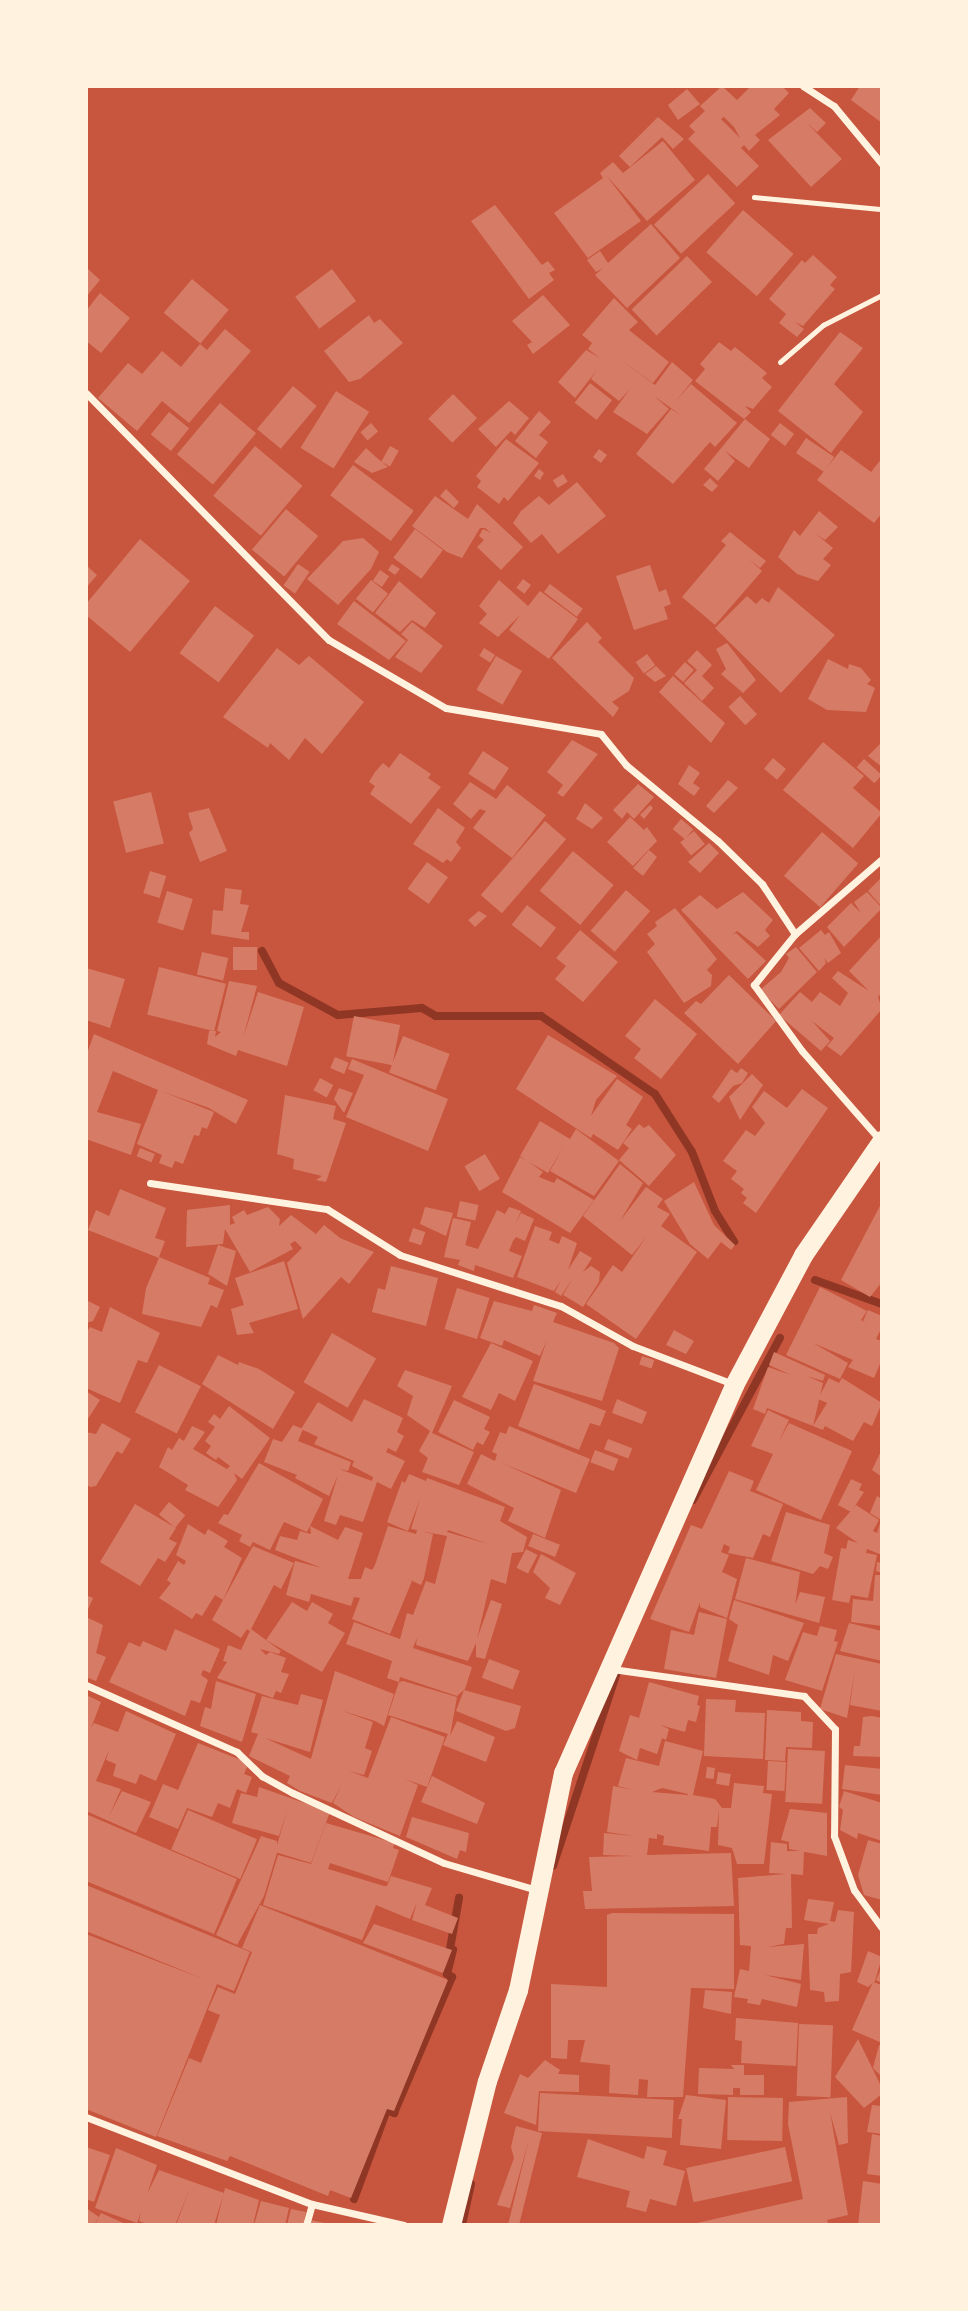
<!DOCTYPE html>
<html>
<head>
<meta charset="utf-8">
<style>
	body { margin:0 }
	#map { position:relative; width:968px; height:2311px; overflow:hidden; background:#c8553d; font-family:Commissioner,sans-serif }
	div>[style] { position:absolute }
	.stream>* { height:8px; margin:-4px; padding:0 4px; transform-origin:4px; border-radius:4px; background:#8f3625 }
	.building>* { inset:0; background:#d67c66; transform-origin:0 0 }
	.path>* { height:4.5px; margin:-2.25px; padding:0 2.25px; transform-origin:2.25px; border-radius:2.25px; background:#fff3e0 }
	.service>* { height:5px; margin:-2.5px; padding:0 2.5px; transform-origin:2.5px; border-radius:2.5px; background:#fff3e0 }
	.minor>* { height:7px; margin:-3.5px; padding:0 3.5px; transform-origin:3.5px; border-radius:3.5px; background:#fff3e0 }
	.trunk>* { height:19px; margin:-9.5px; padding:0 9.5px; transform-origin:9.5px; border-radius:9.5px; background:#fff3e0 }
	span { translate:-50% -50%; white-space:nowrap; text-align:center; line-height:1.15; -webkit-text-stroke:6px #fff3e0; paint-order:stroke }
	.frame { position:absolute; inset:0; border:88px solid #fff3e0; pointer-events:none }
</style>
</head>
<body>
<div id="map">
	<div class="stream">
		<div style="left:262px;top:951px;width:36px;rotate:62deg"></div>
		<div style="left:279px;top:983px;width:67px;rotate:28.5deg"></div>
		<div style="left:338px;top:1015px;width:84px;rotate:-4.8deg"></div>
		<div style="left:422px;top:1008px;width:16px;rotate:30deg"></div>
		<div style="left:436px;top:1016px;width:105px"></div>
		<div style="left:541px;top:1016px;width:138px;rotate:34.4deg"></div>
		<div style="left:655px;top:1094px;width:69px;rotate:57.5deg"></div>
		<div style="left:692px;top:1152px;width:63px;rotate:68.7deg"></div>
		<div style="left:715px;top:1211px;width:36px;rotate:58deg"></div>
		<div style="left:815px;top:1280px;width:71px;rotate:19.7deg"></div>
		<div style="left:693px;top:1500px;width:184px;rotate:-61.8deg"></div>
		<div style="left:553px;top:1866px;width:203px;rotate:-71.7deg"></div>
		<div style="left:354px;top:2199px;width:95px;rotate:-69.7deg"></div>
		<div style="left:387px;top:2110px;width:8px;rotate:23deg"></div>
		<div style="left:394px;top:2113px;width:148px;rotate:-66.9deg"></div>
		<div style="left:452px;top:1977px;width:6px;rotate:-149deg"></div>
		<div style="left:447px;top:1974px;width:25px;rotate:-76deg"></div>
		<div style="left:453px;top:1950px;width:3px;rotate:-162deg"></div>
		<div style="left:450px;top:1949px;width:52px;rotate:-80deg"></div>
		<div style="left:462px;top:2225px;width:42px;rotate:-77.6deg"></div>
	</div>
	<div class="building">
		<div style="clip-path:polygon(evenodd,722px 86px,737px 100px,751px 86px,782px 86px,789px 93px,774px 109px,780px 115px,755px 135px,760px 140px,749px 151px,744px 145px,741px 148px,759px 166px,737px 187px,688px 139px,695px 132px,689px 126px,705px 111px,700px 106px,722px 86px,724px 117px,734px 127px,740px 138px,721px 119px,724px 117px)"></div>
		<div style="clip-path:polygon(860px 86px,882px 86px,882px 123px,851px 100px)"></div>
		<div style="clip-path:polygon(687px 89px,700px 104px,678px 120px,668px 105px)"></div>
		<div style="clip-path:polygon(810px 108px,826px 123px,817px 132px,806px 122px,842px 159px,811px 187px,768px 140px)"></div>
		<div style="clip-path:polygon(658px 117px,684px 139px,673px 149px,662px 137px,630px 167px,619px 156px)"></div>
		<div style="clip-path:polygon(663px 141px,695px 180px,647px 221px,606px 175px,641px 221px,588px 258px,554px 213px,603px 178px,600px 173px,613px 162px,623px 173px)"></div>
		<div style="left:708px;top:174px;width:40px;height:74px;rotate:47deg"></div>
		<div style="clip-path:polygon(495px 205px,542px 265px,548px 261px,555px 270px,549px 273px,554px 280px,529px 299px,471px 221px)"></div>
		<div style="left:743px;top:210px;width:67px;height:56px;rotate:41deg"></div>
		<div style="clip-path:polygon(651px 224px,680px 258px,627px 308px,595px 275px,603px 268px,596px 272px,587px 260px,600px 251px,608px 263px)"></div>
		<div style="clip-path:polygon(813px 255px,837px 277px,830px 285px,835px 289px,803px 326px,795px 322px,804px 329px,797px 337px,779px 323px,786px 314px,769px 299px,802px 260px,805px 263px)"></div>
		<div style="left:687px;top:256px;width:36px;height:77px;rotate:46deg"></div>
		<div style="clip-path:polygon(86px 267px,100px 280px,86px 297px)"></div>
		<div style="left:332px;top:269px;width:40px;height:46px;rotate:53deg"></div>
		<div style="left:192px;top:279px;width:48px;height:44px;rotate:40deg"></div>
		<div style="clip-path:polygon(100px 293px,130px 318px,101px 353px,86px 341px,86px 311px)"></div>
		<div style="clip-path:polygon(543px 295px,570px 325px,533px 354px,527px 345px,532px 342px,512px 321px)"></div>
		<div style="clip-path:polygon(614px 298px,638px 322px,629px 330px,669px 362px,653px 383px,613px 354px,655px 385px,672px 362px,693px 380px,675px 402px,691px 384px,737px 423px,715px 447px,710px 442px,673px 484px,636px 454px,671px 409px,682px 416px,654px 396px,669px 409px,647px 434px,613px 412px,630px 389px,619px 401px,591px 379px,597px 370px,575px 398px,558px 382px,586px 350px,600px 358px,588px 349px,592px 343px,582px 335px)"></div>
		<div style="clip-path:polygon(369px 315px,374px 323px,380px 319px,403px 343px,360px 379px,349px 382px,324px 351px)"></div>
		<div style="clip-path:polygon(225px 329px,251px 351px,189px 423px,162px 401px,137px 431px,98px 398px,128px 363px,142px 374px,162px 351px,181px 367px,200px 344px,207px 350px)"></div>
		<div style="clip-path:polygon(840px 332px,863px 348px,834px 384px,863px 412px,831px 453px,778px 411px)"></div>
		<div style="clip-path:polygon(719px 342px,731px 351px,735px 347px,767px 373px,762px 378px,772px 387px,753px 409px,745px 406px,751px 412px,744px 419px,695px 381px,705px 369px,700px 364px)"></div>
		<div style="left:590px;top:383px;width:28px;height:25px;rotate:38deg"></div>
		<div style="left:293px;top:386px;width:31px;height:56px;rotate:40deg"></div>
		<div style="left:336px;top:391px;width:39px;height:67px;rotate:32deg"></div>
		<div style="left:453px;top:394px;width:34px;height:35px;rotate:45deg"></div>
		<div style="clip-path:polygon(509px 401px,529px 418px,515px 435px,511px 431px,496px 447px,478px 429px)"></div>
		<div style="left:220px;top:403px;width:47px;height:67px;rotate:40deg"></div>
		<div style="clip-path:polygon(539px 411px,551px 422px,539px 435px,548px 442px,536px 458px,515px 441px)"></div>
		<div style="left:169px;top:412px;width:26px;height:29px;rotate:39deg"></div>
		<div style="clip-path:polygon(745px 419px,770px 439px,749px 468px,725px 451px,735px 461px,718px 481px,704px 469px)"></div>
		<div style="left:371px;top:423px;width:11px;height:14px;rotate:49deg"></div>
		<div style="left:780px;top:423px;width:18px;height:15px;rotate:38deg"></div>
		<div style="left:806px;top:438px;width:34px;height:18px;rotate:34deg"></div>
		<div style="clip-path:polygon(506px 439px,539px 463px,508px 501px,504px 497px,499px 504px,477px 487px,481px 481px,476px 476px)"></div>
		<div style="left:255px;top:446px;width:62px;height:65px;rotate:40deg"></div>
		<div style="left:390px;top:446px;width:10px;height:18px;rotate:29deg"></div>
		<div style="clip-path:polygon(366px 448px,377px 458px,388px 467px,372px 473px,354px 462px)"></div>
		<div style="left:599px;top:449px;width:10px;height:10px;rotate:37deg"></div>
		<div style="clip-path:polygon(841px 450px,871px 472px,882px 458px,882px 513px,874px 523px,817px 480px)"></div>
		<div style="left:353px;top:465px;width:76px;height:38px;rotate:37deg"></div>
		<div style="clip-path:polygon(539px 469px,544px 473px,540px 480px,534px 476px)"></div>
		<div style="left:563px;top:474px;width:9px;height:12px;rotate:58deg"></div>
		<div style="clip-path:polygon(710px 478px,718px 486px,712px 492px,703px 485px)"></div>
		<div style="clip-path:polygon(577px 482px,606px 516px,558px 554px,542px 534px,531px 543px,513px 523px,521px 511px,539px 496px,549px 505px)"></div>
		<div style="clip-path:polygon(446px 489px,459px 502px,454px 508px,440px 496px)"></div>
		<div style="clip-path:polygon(435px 496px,468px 519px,477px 504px,523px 547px,501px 570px,477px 547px,484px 540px,479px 536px,483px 529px,491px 533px,485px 528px,480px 528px,462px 558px,447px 552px,412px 526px)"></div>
		<div style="left:286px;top:509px;width:42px;height:53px;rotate:40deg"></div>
		<div style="clip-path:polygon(819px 511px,838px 527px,825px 540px,816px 534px,833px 548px,823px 559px,831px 565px,818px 581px,797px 574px,778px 557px,794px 530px,800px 536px)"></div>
		<div style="left:415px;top:529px;width:35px;height:36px;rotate:37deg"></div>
		<div style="clip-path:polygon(730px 532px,766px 561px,760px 568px,749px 559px,762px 571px,715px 625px,682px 597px,726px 545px,721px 541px)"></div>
		<div style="clip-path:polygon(363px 538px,379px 552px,371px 569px,338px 605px,307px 579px,343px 541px)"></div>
		<div style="clip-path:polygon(140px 539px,190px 581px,130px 652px,86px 615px,86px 604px)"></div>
		<div style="left:298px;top:564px;width:14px;height:26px;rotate:34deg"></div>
		<div style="clip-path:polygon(392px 564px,400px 569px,395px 575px,388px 570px)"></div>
		<div style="clip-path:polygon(86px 565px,97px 575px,86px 588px)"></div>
		<div style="clip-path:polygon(650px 565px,659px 592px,666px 589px,671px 604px,664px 607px,668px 619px,634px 630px,616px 576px)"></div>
		<div style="left:380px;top:570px;width:11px;height:13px;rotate:34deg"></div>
		<div style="left:523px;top:579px;width:10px;height:11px;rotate:37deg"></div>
		<div style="left:371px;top:580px;width:22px;height:24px;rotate:39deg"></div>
		<div style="clip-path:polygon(499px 580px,528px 606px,540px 591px,578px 619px,549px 659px,509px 630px,520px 615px,498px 637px,479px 623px,487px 614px,479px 606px)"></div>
		<div style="clip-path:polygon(399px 581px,436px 613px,425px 628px,412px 620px,400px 632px,375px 613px)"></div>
		<div style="left:550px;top:584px;width:41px;height:10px;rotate:37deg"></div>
		<div style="clip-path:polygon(778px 587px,835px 635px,781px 693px,715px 628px,747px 596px,756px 604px,762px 598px,769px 603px)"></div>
		<div style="clip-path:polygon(354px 601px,406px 641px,389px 660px,337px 624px)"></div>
		<div style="left:215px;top:606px;width:49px;height:59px;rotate:37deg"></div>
		<div style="clip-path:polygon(412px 622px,443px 646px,421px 673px,395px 657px,408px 640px,401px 634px)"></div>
		<div style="clip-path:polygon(587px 622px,602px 638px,598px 642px,634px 678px,629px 691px,612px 702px,619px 708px,613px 717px,552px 658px)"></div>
		<div style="clip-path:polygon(727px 643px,756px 680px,743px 693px,721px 674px,726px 669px,716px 649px)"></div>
		<div style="clip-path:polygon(277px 648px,299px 665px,309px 656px,364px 702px,322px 754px,305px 738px,289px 760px,270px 743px,268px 748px,223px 717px)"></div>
		<div style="left:484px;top:648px;width:13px;height:9px;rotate:32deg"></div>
		<div style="clip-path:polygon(697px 650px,712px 665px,702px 676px,714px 688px,702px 701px,684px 683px,697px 670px,687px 661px)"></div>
		<div style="left:647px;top:654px;width:14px;height:14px;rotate:54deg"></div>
		<div style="left:496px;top:656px;width:30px;height:39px;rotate:30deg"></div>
		<div style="clip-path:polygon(828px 659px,848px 669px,849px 664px,861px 668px,871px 680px,867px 684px,875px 688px,866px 712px,827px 710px,808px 699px)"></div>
		<div style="left:685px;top:662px;width:12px;height:16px;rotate:42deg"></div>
		<div style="clip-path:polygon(656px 666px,666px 676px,655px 682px,645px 674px)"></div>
		<div style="clip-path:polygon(673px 676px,725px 723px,711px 743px,659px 692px)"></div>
		<div style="left:740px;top:696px;width:25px;height:16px;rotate:47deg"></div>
		<div style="clip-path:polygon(572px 740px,598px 754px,563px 797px,557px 793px,563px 785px,547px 772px)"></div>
		<div style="clip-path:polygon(823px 742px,864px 776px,853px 788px,882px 813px,853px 848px,783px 790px)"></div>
		<div style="clip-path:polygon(882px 742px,882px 767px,868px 756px)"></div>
		<div style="left:483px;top:751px;width:31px;height:27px;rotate:33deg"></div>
		<div style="clip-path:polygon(400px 753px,431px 774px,428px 778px,441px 787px,411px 824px,370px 794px,375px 786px,369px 782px,375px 772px,383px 763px,389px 768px)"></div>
		<div style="left:773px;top:758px;width:17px;height:14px;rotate:40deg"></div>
		<div style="left:864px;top:759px;width:24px;height:11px;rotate:42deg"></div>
		<div style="clip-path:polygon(689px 765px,700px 773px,693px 783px,700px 788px,694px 796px,678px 784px)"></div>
		<div style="clip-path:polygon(728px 780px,738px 788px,714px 813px,706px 806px)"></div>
		<div style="clip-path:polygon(470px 782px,496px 799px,507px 785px,546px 815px,512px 858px,473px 828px,486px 811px,480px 809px,471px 819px,453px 804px)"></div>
		<div style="clip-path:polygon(638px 784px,654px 797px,634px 819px,627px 812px,622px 819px,613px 810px)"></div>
		<div style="left:151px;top:792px;width:53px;height:39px;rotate:76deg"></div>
		<div style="clip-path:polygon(585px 803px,603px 818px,592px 829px,576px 819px)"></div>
		<div style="clip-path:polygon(650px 805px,653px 808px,644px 819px,640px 815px)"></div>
		<div style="clip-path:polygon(209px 808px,227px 851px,200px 862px,189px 833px,193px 829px,188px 813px)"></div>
		<div style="clip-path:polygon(438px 808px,465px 828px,456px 842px,461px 848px,451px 862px,447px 859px,443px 863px,413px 844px)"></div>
		<div style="clip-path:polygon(630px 817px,644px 830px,647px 827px,657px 841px,633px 866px,607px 842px)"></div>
		<div style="left:681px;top:819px;width:16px;height:13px;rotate:40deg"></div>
		<div style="left:545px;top:821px;width:28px;height:98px;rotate:41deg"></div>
		<div style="left:694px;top:831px;width:17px;height:18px;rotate:50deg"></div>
		<div style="left:822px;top:832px;width:48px;height:58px;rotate:41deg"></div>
		<div style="clip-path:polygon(709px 843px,719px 853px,700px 873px,688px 862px)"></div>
		<div style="clip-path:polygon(649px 850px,657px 857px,643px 876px,633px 868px)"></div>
		<div style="left:573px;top:851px;width:53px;height:52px;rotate:40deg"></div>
		<div style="left:427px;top:862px;width:26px;height:33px;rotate:36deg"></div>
		<div style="left:150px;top:871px;width:17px;height:23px;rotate:17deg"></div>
		<div style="clip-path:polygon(882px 877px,882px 907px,868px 891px)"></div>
		<div style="clip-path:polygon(225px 888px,242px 890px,240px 904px,249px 905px,241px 932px,249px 932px,249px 940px,211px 934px,213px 910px,223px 911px)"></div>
		<div style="left:626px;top:890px;width:32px;height:54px;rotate:41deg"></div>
		<div style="left:167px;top:891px;width:27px;height:33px;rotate:17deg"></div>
		<div style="clip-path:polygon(743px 892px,773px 920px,765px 930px,770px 936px,758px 947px,737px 931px,732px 935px,736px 933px,766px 961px,748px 979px,681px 910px,700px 895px,717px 909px)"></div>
		<div style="clip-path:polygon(867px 892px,882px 908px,844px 947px,827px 927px,851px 903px,861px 913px,854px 902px)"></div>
		<div style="left:527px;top:905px;width:37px;height:25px;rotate:38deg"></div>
		<div style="clip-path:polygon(675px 908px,717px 959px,707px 970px,712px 975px,711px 986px,684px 1003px,647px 952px,655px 944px,647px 934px,657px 926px,655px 922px)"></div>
		<div style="clip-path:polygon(479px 911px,487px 916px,475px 927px,468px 920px)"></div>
		<div style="clip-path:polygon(580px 930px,618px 962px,583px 1002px,555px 979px,566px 966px,556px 958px)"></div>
		<div style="clip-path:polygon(821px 930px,825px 935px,829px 932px,841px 953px,828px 963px,824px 958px,826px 963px,819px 971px,799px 948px)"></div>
		<div style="clip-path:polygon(882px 935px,882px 992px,878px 997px,882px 1009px,841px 1056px,827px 1046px,834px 1038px,812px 1021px,830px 1041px,821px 1051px,779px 1015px,800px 992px,812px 1002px,820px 992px,840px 1006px,848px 993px,832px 978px,838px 971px,869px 991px,849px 971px)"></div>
		<div style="left:233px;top:947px;width:24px;height:23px"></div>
		<div style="clip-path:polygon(796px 947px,817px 972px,779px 1009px,760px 990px,781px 972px,789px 958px,786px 954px)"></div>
		<div style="left:202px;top:952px;width:27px;height:23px;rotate:13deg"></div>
		<div style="left:159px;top:967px;width:69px;height:49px;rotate:14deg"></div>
		<div style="clip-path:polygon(86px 968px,125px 979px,110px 1028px,86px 1020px)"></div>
		<div style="clip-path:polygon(729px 975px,776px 1021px,738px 1064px,684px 1013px,696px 1001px,701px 1004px)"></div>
		<div style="clip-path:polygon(229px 981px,257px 986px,243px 1038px,258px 992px,304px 1007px,287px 1066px,238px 1050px,236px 1056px,207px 1044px,209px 1031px,216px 1031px,215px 1037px,221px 1032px,217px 1031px)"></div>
		<div style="clip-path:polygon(655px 999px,697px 1034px,661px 1079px,634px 1058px,641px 1049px,625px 1036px)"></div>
		<div style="left:354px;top:1016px;width:47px;height:41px;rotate:11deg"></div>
		<div style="clip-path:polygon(94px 1034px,248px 1100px,236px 1124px,209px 1108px,161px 1091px,214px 1112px,207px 1129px,202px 1127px,199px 1136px,194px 1135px,183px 1164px,175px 1161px,172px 1168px,159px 1163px,162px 1155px,137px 1144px,158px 1090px,113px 1071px,97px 1112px,141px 1124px,131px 1155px,86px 1139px,86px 1056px)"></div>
		<div style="clip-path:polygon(548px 1035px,617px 1076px,596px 1100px,591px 1116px,617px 1079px,643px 1097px,626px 1125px,632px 1129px,618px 1150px,593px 1134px,591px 1138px,516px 1089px)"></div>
		<div style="left:403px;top:1036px;width:50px;height:39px;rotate:21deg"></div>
		<div style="left:335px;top:1057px;width:15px;height:12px;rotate:23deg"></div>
		<div style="clip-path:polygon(352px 1059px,448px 1099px,428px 1151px,346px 1117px,364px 1075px,348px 1069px)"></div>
		<div style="clip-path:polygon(741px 1068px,748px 1073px,742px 1083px,733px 1086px,719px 1103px,712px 1097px,731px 1069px,737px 1073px)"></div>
		<div style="clip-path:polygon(752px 1074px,763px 1085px,740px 1120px,729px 1097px)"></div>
		<div style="left:320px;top:1078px;width:15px;height:14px;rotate:28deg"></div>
		<div style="clip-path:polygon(339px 1088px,353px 1093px,344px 1113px,334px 1099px)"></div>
		<div style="clip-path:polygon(802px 1089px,828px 1108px,756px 1213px,743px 1203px,747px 1198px,741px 1193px,744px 1189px,731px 1179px,737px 1171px,723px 1161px,746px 1130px,755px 1136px,765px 1123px,752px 1107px,764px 1091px,787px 1108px)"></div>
		<div style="clip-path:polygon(285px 1095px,336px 1106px,333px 1119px,346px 1123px,326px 1182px,316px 1180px,322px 1176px,293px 1169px,294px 1159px,277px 1154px)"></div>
		<div style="clip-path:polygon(540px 1121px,570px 1139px,576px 1129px,619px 1161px,594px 1196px,550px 1171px,563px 1147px,548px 1173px,529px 1162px,543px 1172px,539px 1177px,554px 1183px,557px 1178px,594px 1200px,570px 1233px,502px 1192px,520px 1157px,526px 1161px,520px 1156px)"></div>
		<div style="clip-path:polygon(639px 1124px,644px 1128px,649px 1125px,676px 1155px,649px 1186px,619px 1160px,629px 1148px,623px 1143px)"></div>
		<div style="left:140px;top:1148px;width:16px;height:9px;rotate:22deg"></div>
		<div style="left:485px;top:1154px;width:29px;height:24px;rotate:59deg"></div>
		<div style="clip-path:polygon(620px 1164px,643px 1183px,620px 1221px,646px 1187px,663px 1199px,657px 1207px,670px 1214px,661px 1226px,697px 1252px,636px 1339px,586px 1304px,613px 1265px,622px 1272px,647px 1236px,632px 1255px,583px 1216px)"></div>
		<div style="clip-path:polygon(694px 1182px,714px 1225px,735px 1245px,731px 1250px,721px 1242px,708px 1259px,690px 1244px,664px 1201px)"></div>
		<div style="clip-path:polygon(120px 1189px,166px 1208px,155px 1238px,165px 1241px,159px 1257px,210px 1278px,208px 1284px,224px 1290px,217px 1308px,211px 1305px,201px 1327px,142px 1314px,146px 1288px,159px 1258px,88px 1230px,96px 1210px,109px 1216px)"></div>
		<div style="left:460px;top:1201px;width:19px;height:16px;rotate:12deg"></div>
		<div style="clip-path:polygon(882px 1202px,882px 1282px,870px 1297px,841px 1280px)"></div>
		<div style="clip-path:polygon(230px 1205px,230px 1225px,235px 1223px,232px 1217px,244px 1210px,247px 1215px,268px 1207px,280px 1219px,279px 1226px,291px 1215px,316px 1234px,324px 1225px,340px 1238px,374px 1252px,349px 1284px,341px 1277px,303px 1319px,287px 1263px,302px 1248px,295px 1241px,290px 1244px,293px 1249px,250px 1272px,225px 1229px,223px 1244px,186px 1247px,187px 1210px)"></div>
		<div style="clip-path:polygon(425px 1207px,453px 1213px,446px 1236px,420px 1224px)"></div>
		<div style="clip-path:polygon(509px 1207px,521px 1211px,515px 1225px,521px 1213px,534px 1219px,525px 1241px,516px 1237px,513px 1241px,509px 1251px,522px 1256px,513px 1278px,475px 1265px,474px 1271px,458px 1265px,460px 1260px,444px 1257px,453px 1218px,471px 1222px,463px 1254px,465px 1245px,478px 1249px,497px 1210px,505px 1214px)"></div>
		<div style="clip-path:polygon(535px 1226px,552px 1232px,549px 1240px,559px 1244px,562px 1236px,577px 1243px,568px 1270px,580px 1251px,592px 1258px,583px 1272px,591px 1266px,600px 1272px,599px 1282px,583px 1307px,563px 1295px,573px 1278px,561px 1296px,555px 1292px,561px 1280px,554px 1291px,517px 1277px)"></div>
		<div style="left:413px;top:1228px;width:13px;height:14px;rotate:18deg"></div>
		<div style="clip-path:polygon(218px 1245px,236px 1251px,227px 1286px,208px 1274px)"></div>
		<div style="clip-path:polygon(284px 1261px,298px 1309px,249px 1323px,254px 1333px,237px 1335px,231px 1309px,244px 1305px,235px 1278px)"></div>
		<div style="clip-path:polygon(391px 1266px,438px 1278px,426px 1326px,372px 1312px,378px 1288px,385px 1290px)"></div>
		<div style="clip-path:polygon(820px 1287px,867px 1311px,861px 1320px,868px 1325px,863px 1321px,868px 1310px,882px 1316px,882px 1327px,869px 1322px,882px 1327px,876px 1339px,882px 1341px,882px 1359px,874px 1378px,848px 1367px,853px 1360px,813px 1343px,848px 1363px,840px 1379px,786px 1355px)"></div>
		<div style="left:457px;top:1288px;width:34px;height:43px;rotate:17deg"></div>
		<div style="clip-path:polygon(86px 1300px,100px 1307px,93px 1321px,86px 1323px)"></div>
		<div style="clip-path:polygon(494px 1301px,532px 1311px,534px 1305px,557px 1313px,553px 1322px,614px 1343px,619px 1348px,602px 1401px,533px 1381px,547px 1340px,540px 1356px,504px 1340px,502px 1346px,480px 1338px)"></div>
		<div style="clip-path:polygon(110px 1307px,160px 1333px,147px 1363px,138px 1360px,120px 1403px,86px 1388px,86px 1333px,90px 1327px,102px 1332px)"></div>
		<div style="clip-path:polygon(674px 1330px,694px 1341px,686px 1354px,666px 1345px)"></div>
		<div style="left:332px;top:1333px;width:51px;height:57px;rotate:30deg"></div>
		<div style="clip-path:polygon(491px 1343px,533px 1361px,515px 1401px,499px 1393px,491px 1410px,462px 1397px)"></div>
		<div style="clip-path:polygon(774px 1352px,825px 1375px,823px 1381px,807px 1376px,823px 1383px,813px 1426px,767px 1408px,765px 1414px,753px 1409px,768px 1367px,791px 1375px,769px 1365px)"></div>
		<div style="clip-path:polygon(218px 1355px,238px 1365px,239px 1362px,259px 1369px,295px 1392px,273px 1429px,202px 1384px)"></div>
		<div style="left:642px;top:1356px;width:13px;height:9px;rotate:18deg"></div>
		<div style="left:159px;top:1365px;width:47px;height:53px;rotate:27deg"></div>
		<div style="clip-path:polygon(405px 1370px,452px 1386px,432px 1433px,474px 1452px,459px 1485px,422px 1472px,428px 1458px,419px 1451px,430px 1431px,407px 1415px,413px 1396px,397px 1386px)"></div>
		<div style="clip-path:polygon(829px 1378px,839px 1383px,842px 1378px,882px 1403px,872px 1426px,864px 1422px,853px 1441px,825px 1426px,823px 1430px,813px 1426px,827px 1403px,818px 1399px)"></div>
		<div style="clip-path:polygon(534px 1384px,606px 1411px,600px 1426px,590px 1423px,579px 1450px,518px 1426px)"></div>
		<div style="clip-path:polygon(86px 1391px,100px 1400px,86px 1422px)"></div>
		<div style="clip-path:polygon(364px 1399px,403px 1418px,397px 1432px,404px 1436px,396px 1452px,388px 1448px,386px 1452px,405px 1461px,391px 1489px,377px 1482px,363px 1522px,340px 1515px,336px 1525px,324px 1521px,338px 1475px,329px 1496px,295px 1478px,297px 1475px,264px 1462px,273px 1439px,282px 1442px,293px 1425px,303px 1429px,298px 1441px,351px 1462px,348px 1471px,339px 1469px,372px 1481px,373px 1477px,352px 1466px,354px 1461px,314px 1444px,318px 1437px,301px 1429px,318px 1402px,352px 1422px)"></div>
		<div style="clip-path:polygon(617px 1399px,647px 1412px,642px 1424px,612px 1413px)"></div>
		<div style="clip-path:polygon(454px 1400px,490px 1417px,484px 1429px,490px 1432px,483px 1445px,477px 1442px,473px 1450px,438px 1432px)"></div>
		<div style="clip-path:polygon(229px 1406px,270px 1438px,242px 1479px,234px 1473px,237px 1480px,218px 1507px,185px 1490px,188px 1485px,159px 1467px,168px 1447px,172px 1450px,179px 1438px,184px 1441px,192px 1426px,205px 1432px,193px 1449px,227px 1469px,230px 1466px,218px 1457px,216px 1460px,206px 1453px,211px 1446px,205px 1441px,215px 1427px,208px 1422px,214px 1414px,220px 1419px)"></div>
		<div style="clip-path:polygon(768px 1410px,789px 1420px,778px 1443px,789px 1423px,852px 1451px,821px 1520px,756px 1490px,773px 1454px,751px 1446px)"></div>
		<div style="clip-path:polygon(102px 1423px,131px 1439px,122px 1454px,117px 1451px,96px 1486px,90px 1487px,86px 1484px,86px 1432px,96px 1434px)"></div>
		<div style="clip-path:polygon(509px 1426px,590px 1459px,576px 1493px,502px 1463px,561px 1490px,545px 1538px,508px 1521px,514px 1508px,467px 1484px,481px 1454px,495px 1461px,497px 1454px,492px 1452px,500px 1432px,506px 1434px)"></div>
		<div style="left:608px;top:1439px;width:26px;height:11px;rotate:21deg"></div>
		<div style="clip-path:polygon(882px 1449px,882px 1487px,882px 1477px,872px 1470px)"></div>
		<div style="left:595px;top:1450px;width:25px;height:13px;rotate:21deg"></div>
		<div style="clip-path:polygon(259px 1463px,323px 1499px,307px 1532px,284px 1522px,270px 1550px,253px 1542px,250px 1547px,239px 1541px,242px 1535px,218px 1523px,224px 1514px,228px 1515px)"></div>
		<div style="clip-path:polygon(729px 1471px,754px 1481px,750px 1491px,783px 1504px,770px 1537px,763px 1534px,753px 1558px,728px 1553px,730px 1547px,724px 1544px,721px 1552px,729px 1555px,722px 1572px,737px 1579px,727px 1618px,700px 1607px,700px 1602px,689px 1632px,650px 1619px,691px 1525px,702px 1529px)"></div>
		<div style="clip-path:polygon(evenodd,409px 1474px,426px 1481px,423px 1491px,427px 1478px,505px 1507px,500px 1521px,527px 1537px,523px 1552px,512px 1553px,506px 1584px,491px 1579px,477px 1639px,491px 1600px,502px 1604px,485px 1659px,476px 1657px,476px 1643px,468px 1661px,416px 1645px,417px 1638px,413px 1648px,472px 1667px,465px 1689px,457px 1696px,400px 1677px,399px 1682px,387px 1678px,392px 1661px,346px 1644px,354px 1622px,400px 1639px,399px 1643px,407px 1613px,413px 1615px,426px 1581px,435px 1584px,447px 1536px,421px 1531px,433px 1534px,424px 1578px,421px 1585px,404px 1577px,412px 1581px,390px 1634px,352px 1619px,360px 1598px,354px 1597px,351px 1606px,311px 1594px,309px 1602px,286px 1595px,295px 1561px,322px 1568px,275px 1550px,280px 1536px,297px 1540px,300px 1531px,311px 1534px,310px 1526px,338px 1540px,345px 1527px,363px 1533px,348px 1579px,361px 1579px,365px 1567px,372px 1570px,375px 1565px,388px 1526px,416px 1534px,417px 1530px,411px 1529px,420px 1499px,408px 1531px,387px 1522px,402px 1481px,405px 1483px,409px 1474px,448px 1530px,488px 1544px,447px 1532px,448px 1530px)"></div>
		<div style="clip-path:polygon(851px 1479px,862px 1484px,859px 1490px,864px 1492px,851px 1512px,838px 1505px)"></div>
		<div style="clip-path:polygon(877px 1496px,882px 1499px,882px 1555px,867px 1549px,866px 1553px,877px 1555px,868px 1598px,851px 1595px,849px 1603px,832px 1600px,841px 1548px,846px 1549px,848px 1540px,858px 1543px,836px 1528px,856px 1505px,879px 1520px,873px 1531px,877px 1533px,881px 1520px,870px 1513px)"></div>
		<div style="left:169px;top:1502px;width:21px;height:16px;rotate:39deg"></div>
		<div style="clip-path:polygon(135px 1504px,176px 1528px,169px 1539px,177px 1543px,165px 1562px,158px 1558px,140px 1586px,100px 1562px)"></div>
		<div style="clip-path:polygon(786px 1512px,830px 1525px,824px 1553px,833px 1557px,828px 1569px,820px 1566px,813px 1574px,771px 1561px)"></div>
		<div style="clip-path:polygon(188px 1524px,205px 1535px,208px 1529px,228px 1541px,224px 1547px,242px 1558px,223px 1600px,215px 1595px,202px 1616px,196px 1613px,192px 1619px,159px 1598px,171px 1583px,167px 1580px,178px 1561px,184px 1565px,186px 1561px,176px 1555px)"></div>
		<div style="left:533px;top:1534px;width:29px;height:13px;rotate:22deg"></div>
		<div style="clip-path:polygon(253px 1546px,294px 1563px,281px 1589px,274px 1585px,251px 1629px,281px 1651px,279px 1654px,260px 1649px,266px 1655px,270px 1652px,286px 1658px,281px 1672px,289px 1674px,281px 1693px,276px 1691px,273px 1698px,217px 1678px,227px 1662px,223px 1661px,228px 1645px,241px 1650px,250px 1631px,247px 1629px,241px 1638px,212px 1620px)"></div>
		<div style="left:526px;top:1549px;width:13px;height:21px;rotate:27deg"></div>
		<div style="clip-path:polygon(541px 1554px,576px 1573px,560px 1605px,545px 1598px,550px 1588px,533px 1572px)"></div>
		<div style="clip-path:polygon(746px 1558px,800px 1572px,795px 1605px,800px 1592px,825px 1597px,819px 1623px,735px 1599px)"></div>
		<div style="clip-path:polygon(877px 1562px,882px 1563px,882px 1573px,876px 1571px)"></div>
		<div style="clip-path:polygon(875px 1575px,882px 1575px,882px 1626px,851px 1622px,853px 1599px,873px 1601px)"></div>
		<div style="clip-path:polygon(86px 1595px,93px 1598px,86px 1614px)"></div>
		<div style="clip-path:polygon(734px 1600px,804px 1623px,788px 1661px,773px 1655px,769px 1675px,728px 1661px,738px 1625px,729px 1619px)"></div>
		<div style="clip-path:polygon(292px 1602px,307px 1611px,312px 1602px,333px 1614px,328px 1623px,345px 1633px,322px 1672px,266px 1640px)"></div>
		<div style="clip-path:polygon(699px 1612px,727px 1619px,716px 1678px,664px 1669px,671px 1630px,694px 1635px)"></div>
		<div style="clip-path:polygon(86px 1617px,103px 1625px,96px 1653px,106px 1657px,96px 1681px,86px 1677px)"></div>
		<div style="clip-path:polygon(849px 1623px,882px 1631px,882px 1661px,840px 1651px)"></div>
		<div style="clip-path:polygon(820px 1626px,837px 1630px,834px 1641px,838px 1642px,822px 1691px,785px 1680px,803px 1632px,817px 1636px)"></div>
		<div style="clip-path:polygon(175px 1629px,220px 1649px,210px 1673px,203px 1670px,201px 1675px,208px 1680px,200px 1703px,191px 1700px,185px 1716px,109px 1682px,129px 1642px,140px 1647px,143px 1641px,166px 1651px)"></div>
		<div style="clip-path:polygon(836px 1654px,882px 1664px,882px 1711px,850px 1705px,855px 1669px,847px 1718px,820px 1709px)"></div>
		<div style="left:489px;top:1659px;width:33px;height:20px;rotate:21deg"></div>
		<div style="clip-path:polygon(335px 1671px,394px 1694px,384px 1726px,375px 1721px,340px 1710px,373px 1722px,365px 1748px,372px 1751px,364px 1775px,349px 1771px,368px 1778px,391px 1717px,445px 1737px,427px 1787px,405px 1779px,418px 1785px,400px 1836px,354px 1817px,333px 1803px,342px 1784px,332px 1803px,300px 1791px,287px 1783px,290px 1776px,249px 1756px,258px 1734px,251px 1732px,262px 1696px,298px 1705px,301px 1694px,323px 1700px,310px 1752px,265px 1738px,311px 1759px)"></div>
		<div style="clip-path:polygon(216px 1681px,256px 1694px,242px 1742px,200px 1726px,205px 1707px,211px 1709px)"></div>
		<div style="clip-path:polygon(403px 1681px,457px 1697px,450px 1736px,457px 1721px,495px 1737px,486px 1762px,443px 1745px,448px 1734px,388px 1715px,399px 1682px)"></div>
		<div style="clip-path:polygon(649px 1682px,699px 1696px,697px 1705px,700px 1706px,696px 1722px,688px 1720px,685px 1732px,660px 1725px,669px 1729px,666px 1740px,662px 1738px,657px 1754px,640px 1748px,637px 1760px,619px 1751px,630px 1715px,639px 1718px)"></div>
		<div style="clip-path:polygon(464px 1690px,521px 1706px,515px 1728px,506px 1731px,456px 1711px)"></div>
		<div style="clip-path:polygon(86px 1695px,101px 1702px,91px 1728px,94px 1723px,118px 1732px,126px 1711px,176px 1734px,156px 1781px,140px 1774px,136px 1784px,113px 1776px,116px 1764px,106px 1760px,109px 1750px,96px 1781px,121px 1789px,109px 1816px,122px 1791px,151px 1802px,136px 1833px,86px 1811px)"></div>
		<div style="clip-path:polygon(706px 1699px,736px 1700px,735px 1712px,765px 1713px,763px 1759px,704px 1756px)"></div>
		<div style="clip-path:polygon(767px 1710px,801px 1712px,801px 1721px,813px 1722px,812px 1748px,786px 1747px,785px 1761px,765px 1760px)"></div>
		<div style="clip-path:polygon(872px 1716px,882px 1718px,882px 1757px,853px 1756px,854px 1746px,860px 1746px,863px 1717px)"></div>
		<div style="clip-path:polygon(evenodd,665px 1741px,703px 1751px,693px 1795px,715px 1799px,722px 1808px,731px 1808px,734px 1783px,764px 1786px,763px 1793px,772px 1794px,764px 1864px,737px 1864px,732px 1848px,718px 1845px,719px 1808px,717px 1827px,711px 1827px,709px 1851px,663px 1845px,664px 1836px,657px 1834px,657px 1839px,649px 1838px,647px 1855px,731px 1853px,734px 1906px,585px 1909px,583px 1891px,592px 1891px,589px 1857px,634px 1856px,603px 1855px,604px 1833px,634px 1836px,607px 1832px,613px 1786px,634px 1790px,618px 1786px,626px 1758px,659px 1766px,665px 1741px,662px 1788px,688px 1794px,688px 1795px,652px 1792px,662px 1788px)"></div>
		<div style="clip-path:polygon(198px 1743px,241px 1760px,247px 1767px,244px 1774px,252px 1777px,246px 1793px,237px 1789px,230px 1808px,218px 1803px,212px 1817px,187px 1808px,178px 1829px,149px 1817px,163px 1784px,178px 1790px)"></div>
		<div style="left:788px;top:1749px;width:37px;height:53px;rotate:3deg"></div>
		<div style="left:768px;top:1761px;width:18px;height:29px;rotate:3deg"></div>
		<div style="clip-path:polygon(845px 1765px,882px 1769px,882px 1795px,842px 1789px)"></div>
		<div style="left:707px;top:1767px;width:8px;height:11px;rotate:7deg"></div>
		<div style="left:718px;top:1772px;width:13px;height:12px;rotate:9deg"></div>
		<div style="clip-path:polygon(432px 1776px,485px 1803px,477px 1824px,421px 1802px)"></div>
		<div style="clip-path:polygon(259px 1787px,330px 1812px,311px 1863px,275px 1852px,288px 1808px,279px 1836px,232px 1823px,241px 1793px,257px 1797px)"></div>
		<div style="clip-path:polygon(844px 1791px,882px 1803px,882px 1841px,858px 1833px,857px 1839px,840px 1830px,843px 1810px,839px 1807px)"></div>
		<div style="clip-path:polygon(790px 1809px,827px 1813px,827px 1856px,789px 1849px,789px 1842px,781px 1840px)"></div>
		<div style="left:188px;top:1810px;width:75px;height:43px;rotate:23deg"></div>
		<div style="clip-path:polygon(86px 1814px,237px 1879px,214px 1934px,86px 1881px)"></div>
		<div style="clip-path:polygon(412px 1817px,469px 1833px,466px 1852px,460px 1850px,457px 1859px,406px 1837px)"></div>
		<div style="clip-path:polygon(326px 1823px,395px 1843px,393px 1848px,399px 1850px,388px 1882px,330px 1863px,328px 1869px,384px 1886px,387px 1886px,391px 1876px,432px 1888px,425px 1905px,458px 1918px,452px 1934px,412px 1920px,417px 1902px,410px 1919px,376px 1905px,362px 1940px,263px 1905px,278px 1855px,311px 1864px)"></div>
		<div style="clip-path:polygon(261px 1836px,277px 1841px,277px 1853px,264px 1896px,237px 1945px,216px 1935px)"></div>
		<div style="clip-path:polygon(868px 1840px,882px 1844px,882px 1900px,864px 1895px,858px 1875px)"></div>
		<div style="clip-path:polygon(771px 1842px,787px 1844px,787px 1851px,804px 1851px,803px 1875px,791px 1874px,792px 1928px,786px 1928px,784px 1944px,767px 1947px,804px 1944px,801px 1980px,765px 1975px,801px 1984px,797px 2007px,762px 1999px,760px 2005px,747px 2003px,748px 1999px,734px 1997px,740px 1969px,749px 1971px,751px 1946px,740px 1945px,738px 1878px,786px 1874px,769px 1873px)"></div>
		<div style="clip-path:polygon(86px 1885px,250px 1952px,234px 1991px,217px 1984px,156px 2137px,86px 2109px,86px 1934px,206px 1980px,86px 1931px)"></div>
		<div style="clip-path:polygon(808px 1899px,834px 1902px,830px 1921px,835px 1922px,838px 1910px,854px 1912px,851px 1972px,840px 1974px,839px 2001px,825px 2002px,824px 1992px,810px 1990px,808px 1934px,817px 1934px,818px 1928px,829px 1924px,804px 1920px)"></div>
		<div style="clip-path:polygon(260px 1905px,448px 1980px,394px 2111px,387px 2109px,351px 2198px,330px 2190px,328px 2196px,230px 2156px,227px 2161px,157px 2136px,189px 2058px,201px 2063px,220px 2015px,208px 2010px,218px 1987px,235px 1994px,252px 1952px,242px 1948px)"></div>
		<div style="clip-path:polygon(612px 1913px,734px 1914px,734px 1989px,691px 1988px,683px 2097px,647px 2097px,648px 2080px,639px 2079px,638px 2095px,609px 2093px,610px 2065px,580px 2062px,585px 2040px,568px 2040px,567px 2059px,551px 2058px,551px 1984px,607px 1987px,607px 1915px)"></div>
		<div style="clip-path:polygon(374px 1924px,452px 1950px,443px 1973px,363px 1943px)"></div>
		<div style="clip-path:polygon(868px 1951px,882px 1957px,875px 1981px,868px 1987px,857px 1982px)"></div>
		<div style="clip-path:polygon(882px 1967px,882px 1983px,876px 1980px)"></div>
		<div style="clip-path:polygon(873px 1982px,882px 1985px,882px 2043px,852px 2030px)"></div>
		<div style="clip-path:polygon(705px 1990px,732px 1992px,731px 2014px,703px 2008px)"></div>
		<div style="clip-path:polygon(736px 2018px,798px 2023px,796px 2066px,741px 2063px,742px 2041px,735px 2040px)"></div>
		<div style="left:799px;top:2024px;width:34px;height:72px;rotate:2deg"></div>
		<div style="clip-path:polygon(858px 2039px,882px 2088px,882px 2094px,864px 2108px,835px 2077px)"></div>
		<div style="clip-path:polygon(879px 2045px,882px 2046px,882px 2077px,873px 2068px)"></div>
		<div style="clip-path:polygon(545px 2060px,560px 2070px,558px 2074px,579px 2075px,579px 2092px,539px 2091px,536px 2125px,504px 2113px,520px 2074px,528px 2078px)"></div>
		<div style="clip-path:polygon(731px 2065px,744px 2065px,744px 2075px,764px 2075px,764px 2095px,740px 2095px,740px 2088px,733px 2088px,733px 2095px,698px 2094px,699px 2068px,734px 2069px)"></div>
		<div style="left:540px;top:2093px;width:134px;height:38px;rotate:3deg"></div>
		<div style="clip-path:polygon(686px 2095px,726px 2100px,721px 2149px,680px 2145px,682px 2119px,678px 2119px)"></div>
		<div style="left:728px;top:2097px;width:55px;height:43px;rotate:1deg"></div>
		<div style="clip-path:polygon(847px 2097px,848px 2143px,839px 2145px,830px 2112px,848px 2215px,827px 2220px,829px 2225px,688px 2225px,803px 2199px,788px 2124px,789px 2102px)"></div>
		<div style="clip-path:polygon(872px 2105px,882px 2106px,882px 2134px,867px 2132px)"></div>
		<div style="clip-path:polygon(516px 2126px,542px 2133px,519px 2225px,508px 2225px,529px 2139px,510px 2208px,497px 2205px,514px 2158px,511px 2147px)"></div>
		<div style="clip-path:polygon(872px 2134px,882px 2136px,882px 2176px,867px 2174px)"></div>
		<div style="clip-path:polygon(588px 2139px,644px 2159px,647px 2146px,667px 2151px,663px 2165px,685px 2171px,676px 2206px,650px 2199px,646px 2212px,626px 2207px,630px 2191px,577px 2177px)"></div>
		<div style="clip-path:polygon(86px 2147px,110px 2155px,94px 2202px,86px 2199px)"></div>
		<div style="left:785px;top:2147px;width:35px;height:101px;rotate:78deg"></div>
		<div style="clip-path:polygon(116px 2148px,157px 2165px,147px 2194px,159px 2170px,224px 2193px,214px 2225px,176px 2225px,190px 2188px,175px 2225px,150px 2225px,139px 2221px,141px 2212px,137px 2223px,95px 2208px)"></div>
		<div style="clip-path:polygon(863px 2181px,882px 2184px,882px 2225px,858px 2225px)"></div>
		<div style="clip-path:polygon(225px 2188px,259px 2200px,253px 2225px,216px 2225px)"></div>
		<div style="clip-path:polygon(261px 2201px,289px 2208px,285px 2225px,254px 2225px)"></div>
		<div style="clip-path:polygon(86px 2208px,99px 2217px,94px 2225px,86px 2225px)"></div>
		<div style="clip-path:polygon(291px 2209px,306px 2212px,303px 2225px,287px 2225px)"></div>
		<div style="clip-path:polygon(101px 2213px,128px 2225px,95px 2225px)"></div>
		<div style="clip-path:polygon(310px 2220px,330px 2224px,330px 2225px,309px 2225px)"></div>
	</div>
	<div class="path">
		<div style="left:754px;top:197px;width:129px;rotate:5.4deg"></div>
	</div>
	<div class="service">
		<div style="left:780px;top:362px;width:57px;rotate:-40.7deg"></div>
		<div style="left:823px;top:325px;width:66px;rotate:-27deg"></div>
	</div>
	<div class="minor">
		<div style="left:803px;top:86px;width:37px;rotate:33deg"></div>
		<div style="left:834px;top:106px;width:75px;rotate:50.4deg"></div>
		<div style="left:86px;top:393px;width:346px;rotate:45.5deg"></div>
		<div style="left:329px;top:640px;width:135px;rotate:30.2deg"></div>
		<div style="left:446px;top:708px;width:157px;rotate:9.5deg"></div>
		<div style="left:601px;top:734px;width:40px;rotate:51deg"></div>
		<div style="left:626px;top:765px;width:119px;rotate:39.6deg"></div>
		<div style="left:718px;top:841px;width:62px;rotate:44.3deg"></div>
		<div style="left:762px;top:884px;width:60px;rotate:56.6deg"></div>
		<div style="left:880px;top:1140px;width:118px;rotate:-131.2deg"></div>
		<div style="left:802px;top:1051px;width:82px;rotate:-126deg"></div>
		<div style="left:754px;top:985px;width:65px;rotate:-51.2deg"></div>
		<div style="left:795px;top:934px;width:115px;rotate:-40.8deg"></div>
		<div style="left:150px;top:1183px;width:179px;rotate:8.4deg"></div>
		<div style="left:327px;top:1209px;width:86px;rotate:32.2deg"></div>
		<div style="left:400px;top:1255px;width:169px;rotate:17.6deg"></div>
		<div style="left:561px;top:1306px;width:82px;rotate:29.1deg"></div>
		<div style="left:633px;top:1346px;width:107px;rotate:20.8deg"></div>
		<div style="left:612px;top:1669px;width:194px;rotate:8deg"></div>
		<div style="left:804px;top:1696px;width:45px;rotate:46.8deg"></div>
		<div style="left:835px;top:1729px;width:107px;rotate:90.5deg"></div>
		<div style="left:834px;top:1836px;width:58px;rotate:69.7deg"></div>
		<div style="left:854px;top:1890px;width:47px;rotate:53.6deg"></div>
		<div style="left:86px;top:1685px;width:165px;rotate:23.9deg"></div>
		<div style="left:237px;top:1752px;width:35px;rotate:44deg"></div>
		<div style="left:262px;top:1776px;width:35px;rotate:29deg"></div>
		<div style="left:293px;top:1793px;width:166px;rotate:24.9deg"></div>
		<div style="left:444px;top:1863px;width:97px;rotate:16.2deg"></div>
		<div style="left:86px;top:2117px;width:242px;rotate:21.1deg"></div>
		<div style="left:312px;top:2204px;width:94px;rotate:12.9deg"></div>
		<div style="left:306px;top:2225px;width:22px;rotate:-74deg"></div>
	</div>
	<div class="trunk">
		<div style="left:451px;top:2225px;width:148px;rotate:-76deg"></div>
		<div style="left:487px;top:2081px;width:96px;rotate:-71.2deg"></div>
		<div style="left:518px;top:1990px;width:222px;rotate:-78.3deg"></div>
		<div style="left:563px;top:1773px;width:424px;rotate:-66.2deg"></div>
		<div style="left:734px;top:1385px;width:147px;rotate:-62deg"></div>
		<div style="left:803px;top:1255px;width:140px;rotate:-55.5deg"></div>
	</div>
	<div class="frame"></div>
</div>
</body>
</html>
